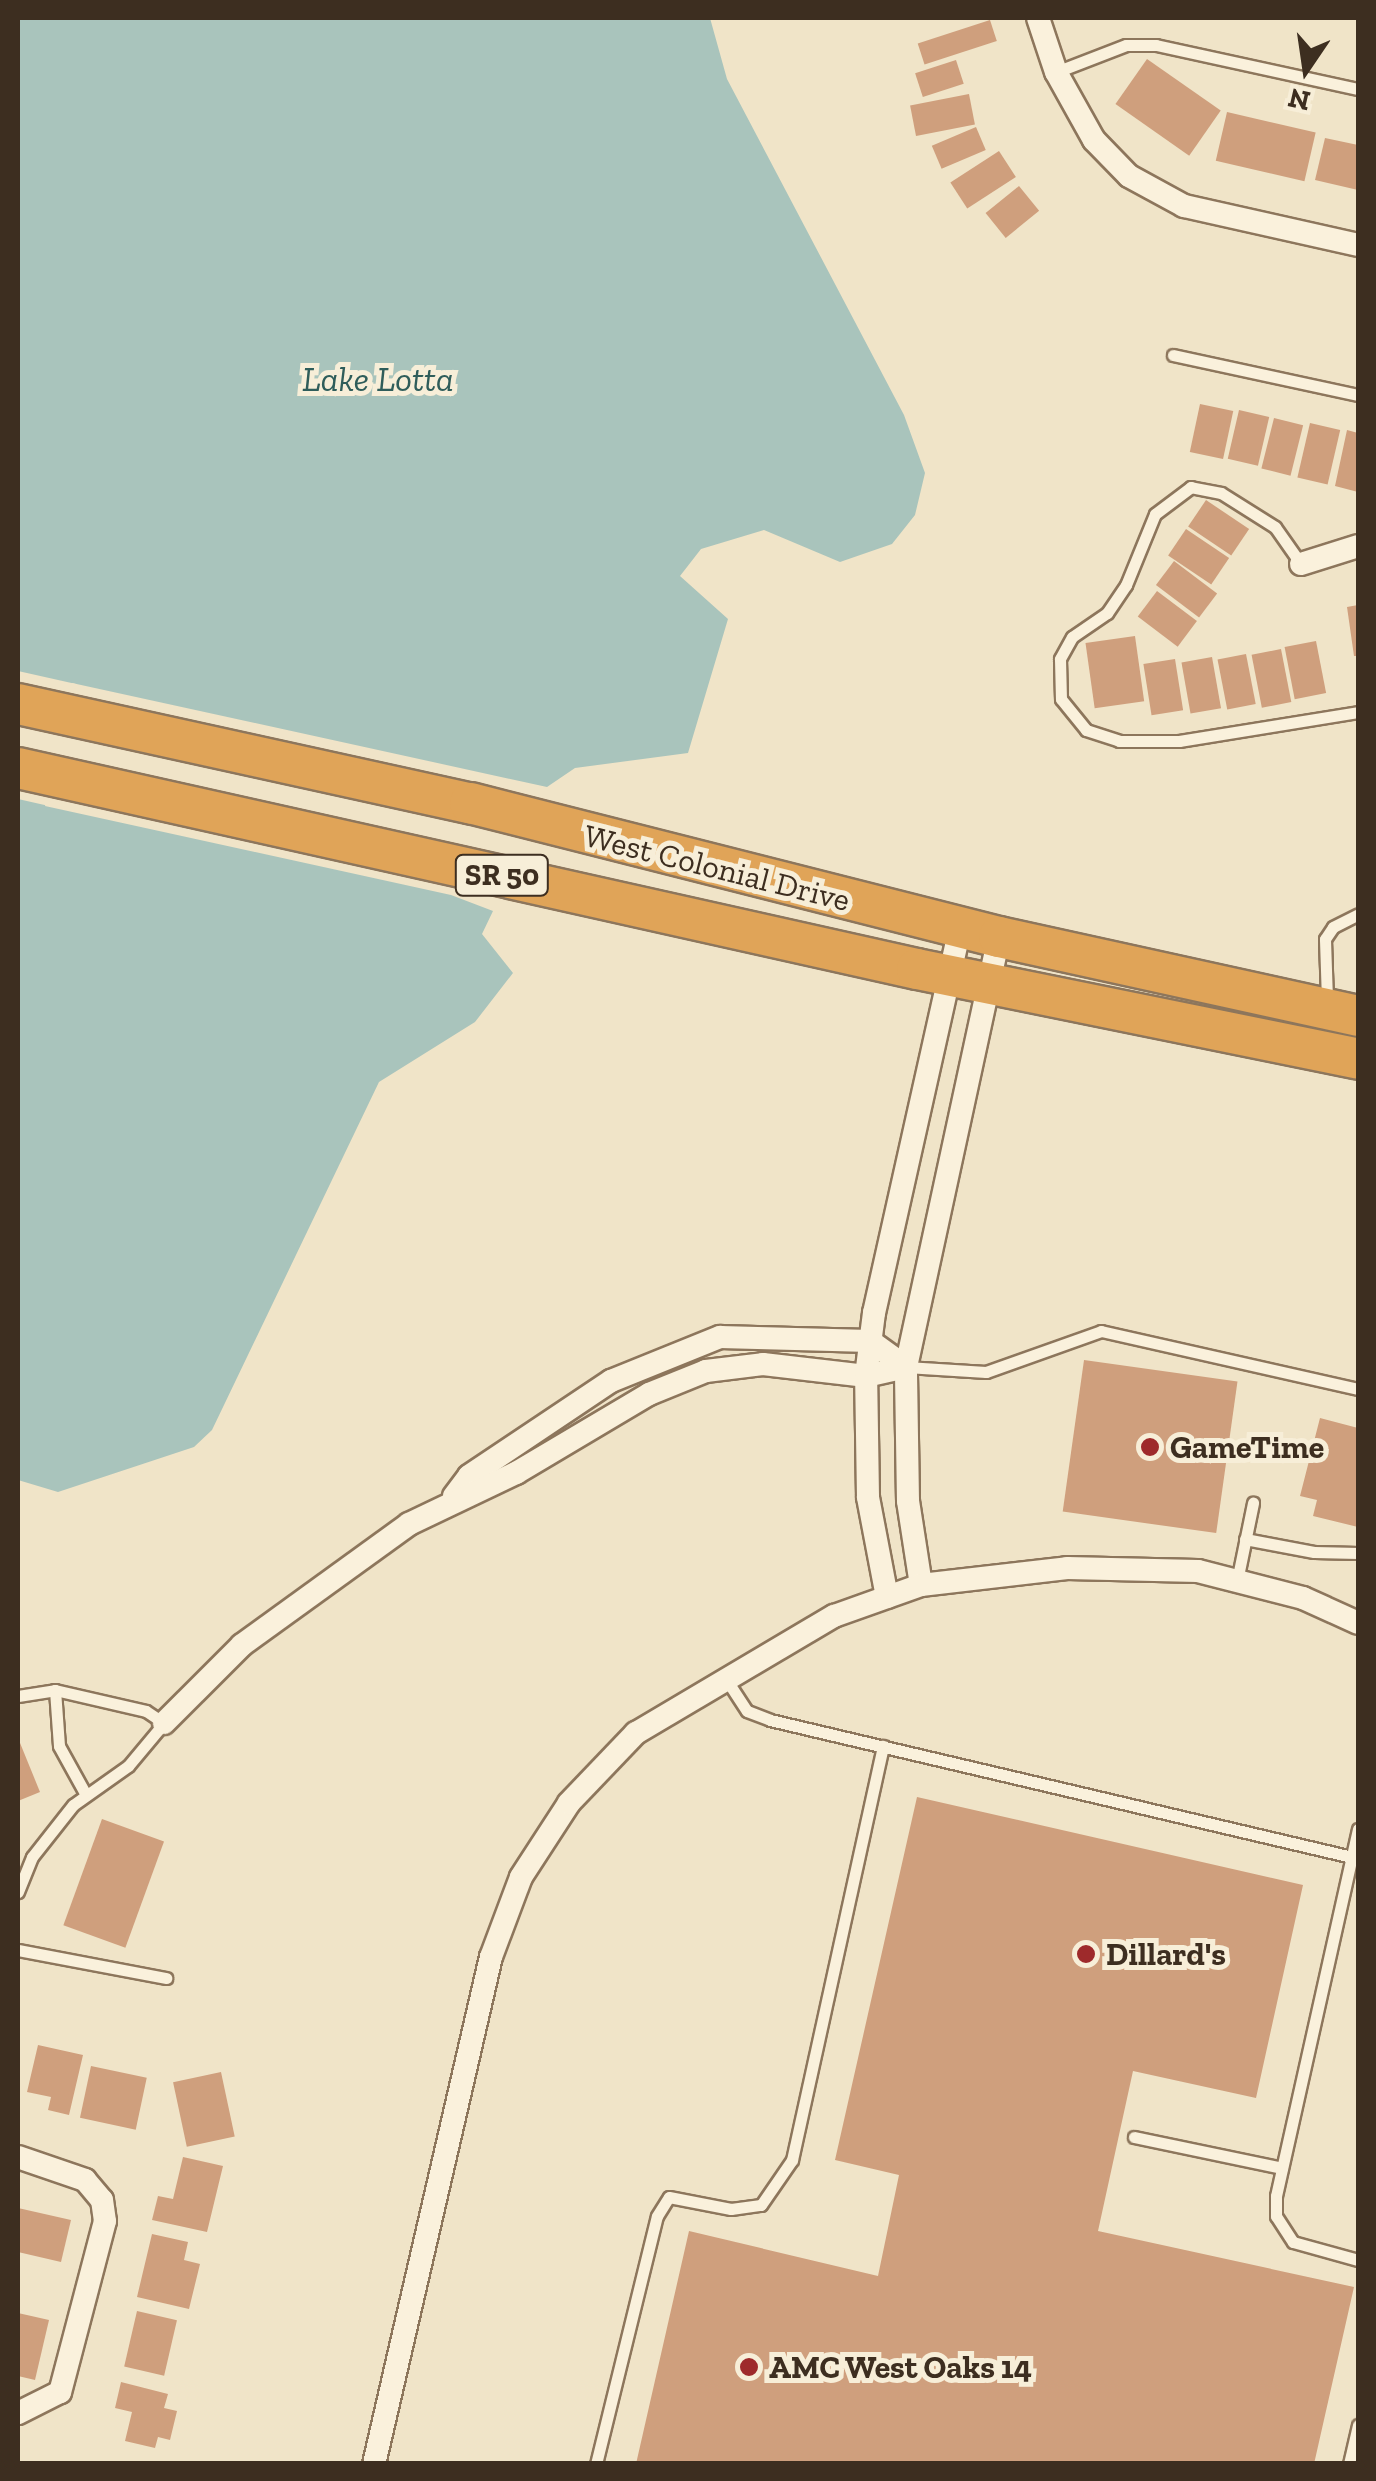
<!DOCTYPE html>
<html>
<head>
<meta charset="utf-8">
<style>
	body { margin:0 }
	#map { position:relative; width:1376px; height:2481px; overflow:hidden; background:#f0e4c8; font-family:"Zilla Slab",serif }
	div>[style] { position:absolute }
	.water>* { inset:0; background:#a9c4bc }
	.pier>* { inset:0; background:#f0e4c8 }
	.building>* { inset:0; background:#cf9f7d; transform-origin:0 0 }
	.roads { filter:drop-shadow(2px 0 #8d765c) drop-shadow(-2px 0 #8d765c) drop-shadow(0 2px #8d765c) drop-shadow(0 -2px #8d765c) }
	.lane>* { height:11px; margin:-5.5px; padding:0 5.5px; transform-origin:5.5px; border-radius:5.5px; background:#faf1dc }
	.street>* { height:22px; margin:-11px; padding:0 11px; transform-origin:11px; border-radius:11px; background:#faf1dc }
	.highway>* { height:40px; margin:-20px; padding:0 20px; transform-origin:20px; border-radius:20px; background:#e0a458 }
	.dots>* { width:28px; height:28px; translate:-50% -50%; box-sizing:border-box; border:5px solid #f7eed8; border-radius:50% }
	span { translate:-50% -50%; white-space:nowrap; text-align:center; line-height:1.15; -webkit-text-stroke:10px #f7eed8; paint-order:stroke }
	.shield-label span { padding:2px 8px; background:#f7eed8; border:2px solid; border-radius:8px; -webkit-text-stroke-width:0 }
	.shield-label { font-size:30px; color:#3d2e20; font-weight:700 }
	.street-label { font-size:32px; color:#3d2e20 }
	.poi-label { font-size:32px; color:#3d2e20; font-weight:700 }
	.left { translate:0 -50%; text-align:left }
	.water-label { font-size:35px; color:#2f5d5a; font-style:italic }
	.frame { position:absolute; inset:0; border:20px solid #3d2e20; pointer-events:none }
	.north { position:absolute; left:1256px; top:20px; width:100px; height:100px; -webkit-text-stroke:8px #f7eed8; paint-order:stroke; rotate:193deg; font-size:28px; font-weight:700; line-height:40px; text-align:center; color:#3d2e20 }
	.north::after { content:''; display:block; margin:auto; width:35px; height:45px; background:#3d2e20; clip-path:polygon(50% 0,100% 100%,50% 72%,0 100%) }
</style>
</head>
<body>
<div id="map">
	<div class="water">
		<div style="clip-path:polygon(18px 18px,710px 18px,727px 79px,904px 415px,925px 473px,915px 515px,892px 544px,840px 562px,764px 530px,701px 549px,680px 576px,728px 619px,688px 753px,575px 768px,547px 787px,72px 683px,45px 806px,451px 895px,493px 911px,482px 934px,513px 973px,475px 1022px,379px 1082px,212px 1430px,194px 1447px,58px 1492px,18px 1480px)"></div>
	</div>
	<div class="pier">
		<div style="clip-path:polygon(18px 671px,76px 684px,49px 806px,18px 799px)"></div>
	</div>
	<div class="building">
		<div style="left:990px;top:20px;width:22px;height:76px;rotate:72deg"></div>
		<div style="left:1147px;top:59px;width:90px;height:55px;rotate:35deg"></div>
		<div style="left:956px;top:60px;width:25px;height:43px;rotate:72deg"></div>
		<div style="left:969px;top:94px;width:31px;height:60px;rotate:79deg"></div>
		<div style="left:1227px;top:112px;width:91px;height:50px;rotate:13deg"></div>
		<div style="left:976px;top:127px;width:25px;height:48px;rotate:67deg"></div>
		<div style="clip-path:polygon(1325px 138px,1358px 145px,1358px 190px,1315px 180px)"></div>
		<div style="left:999px;top:151px;width:31px;height:58px;rotate:57deg"></div>
		<div style="left:1019px;top:186px;width:32px;height:43px;rotate:51deg"></div>
		<div style="left:1200px;top:404px;width:34px;height:49px;rotate:12deg"></div>
		<div style="left:1239px;top:410px;width:31px;height:50px;rotate:13deg"></div>
		<div style="left:1274px;top:418px;width:30px;height:52px;rotate:14deg"></div>
		<div style="left:1310px;top:423px;width:31px;height:56px;rotate:13deg"></div>
		<div style="clip-path:polygon(1347px 430px,1358px 433px,1358px 492px,1335px 486px)"></div>
		<div style="left:1206px;top:500px;width:52px;height:32px;rotate:34deg"></div>
		<div style="left:1186px;top:529px;width:52px;height:32px;rotate:34deg"></div>
		<div style="left:1174px;top:561px;width:54px;height:30px;rotate:37deg"></div>
		<div style="left:1157px;top:591px;width:50px;height:32px;rotate:37deg"></div>
		<div style="clip-path:polygon(1358px 605px,1358px 656px,1354px 656px,1347px 607px)"></div>
		<div style="left:1135px;top:636px;width:66px;height:50px;rotate:82deg"></div>
		<div style="left:1316px;top:641px;width:53px;height:32px;rotate:79deg"></div>
		<div style="left:1281px;top:649px;width:54px;height:30px;rotate:79deg"></div>
		<div style="left:1246px;top:654px;width:51px;height:29px;rotate:79deg"></div>
		<div style="left:1212px;top:657px;width:52px;height:31px;rotate:80deg"></div>
		<div style="left:1175px;top:659px;width:52px;height:32px;rotate:81deg"></div>
		<div style="left:1084px;top:1360px;width:155px;height:153px;rotate:8deg"></div>
		<div style="clip-path:polygon(1320px 1418px,1358px 1428px,1358px 1527px,1313px 1516px,1317px 1500px,1300px 1496px)"></div>
		<div style="clip-path:polygon(18px 1738px,40px 1792px,18px 1801px)"></div>
		<div style="clip-path:polygon(917px 1797px,1303px 1885px,1256px 2098px,1133px 2071px,1098px 2231px,1354px 2287px,1314px 2464px,636px 2464px,689px 2231px,878px 2276px,899px 2175px,835px 2160px)"></div>
		<div style="left:102px;top:1819px;width:66px;height:113px;rotate:20deg"></div>
		<div style="clip-path:polygon(38px 2045px,83px 2055px,69px 2115px,48px 2110px,51px 2097px,27px 2092px)"></div>
		<div style="left:91px;top:2066px;width:57px;height:53px;rotate:12deg"></div>
		<div style="left:221px;top:2072px;width:66px;height:49px;rotate:78deg"></div>
		<div style="clip-path:polygon(183px 2157px,223px 2166px,207px 2232px,152px 2220px,158px 2196px,173px 2199px)"></div>
		<div style="clip-path:polygon(18px 2208px,71px 2220px,61px 2262px,18px 2252px)"></div>
		<div style="clip-path:polygon(152px 2234px,188px 2242px,184px 2260px,200px 2264px,189px 2309px,137px 2297px)"></div>
		<div style="left:137px;top:2311px;width:41px;height:57px;rotate:13deg"></div>
		<div style="clip-path:polygon(18px 2313px,49px 2320px,35px 2380px,18px 2376px)"></div>
		<div style="clip-path:polygon(121px 2382px,168px 2394px,164px 2408px,177px 2411px,170px 2440px,158px 2437px,155px 2448px,125px 2441px,132px 2412px,115px 2408px)"></div>
	</div>
	<div class="roads">
		<div class="lane">
			<div style="left:1056px;top:72px;width:75px;rotate:-21.1deg"></div>
			<div style="left:1126px;top:45px;width:30px"></div>
			<div style="left:1156px;top:45px;width:207px;rotate:12.3deg"></div>
			<div style="left:1173px;top:355px;width:189px;rotate:12.2deg"></div>
			<div style="left:1301px;top:564px;width:45px;rotate:-125.1deg"></div>
			<div style="left:1275px;top:527px;width:64px;rotate:-147.8deg"></div>
			<div style="left:1221px;top:493px;width:31px;rotate:-169deg"></div>
			<div style="left:1191px;top:487px;width:45px;rotate:143.1deg"></div>
			<div style="left:1155px;top:514px;width:77px;rotate:112.2deg"></div>
			<div style="left:1126px;top:585px;width:34px;rotate:124deg"></div>
			<div style="left:1107px;top:613px;width:42px;rotate:145.6deg"></div>
			<div style="left:1072px;top:637px;width:25px;rotate:119deg"></div>
			<div style="left:1060px;top:659px;width:40px;rotate:88.6deg"></div>
			<div style="left:1061px;top:699px;width:40px;rotate:51deg"></div>
			<div style="left:1086px;top:730px;width:35px;rotate:18deg"></div>
			<div style="left:1119px;top:741px;width:60px"></div>
			<div style="left:1179px;top:741px;width:181px;rotate:-9.2deg"></div>
			<div style="left:1327px;top:1000px;width:61px;rotate:-91.9deg"></div>
			<div style="left:1325px;top:939px;width:14px;rotate:-56deg"></div>
			<div style="left:1333px;top:927px;width:28px;rotate:-27deg"></div>
			<div style="left:906px;top:1367px;width:80px;rotate:3.6deg"></div>
			<div style="left:986px;top:1372px;width:122px;rotate:-19.6deg"></div>
			<div style="left:1101px;top:1331px;width:263px;rotate:12.7deg"></div>
			<div style="left:1245px;top:1539px;width:70px;rotate:10.7deg"></div>
			<div style="left:1314px;top:1552px;width:44px;rotate:1.3deg"></div>
			<div style="left:1237px;top:1581px;width:80px;rotate:-78.4deg"></div>
			<div style="left:726px;top:1679px;width:38px;rotate:57deg"></div>
			<div style="left:747px;top:1711px;width:25px;rotate:21deg"></div>
			<div style="left:770px;top:1720px;width:598px;rotate:13.25deg"></div>
			<div style="left:55px;top:1690px;width:56px;rotate:85.9deg"></div>
			<div style="left:59px;top:1746px;width:56px;rotate:61.1deg"></div>
			<div style="left:18px;top:1696px;width:37px;rotate:-9deg"></div>
			<div style="left:55px;top:1690px;width:93px;rotate:13deg"></div>
			<div style="left:146px;top:1711px;width:22px;rotate:34deg"></div>
			<div style="left:164px;top:1723px;width:56px;rotate:129.9deg"></div>
			<div style="left:128px;top:1766px;width:67px;rotate:144.7deg"></div>
			<div style="left:73px;top:1805px;width:66px;rotate:128.3deg"></div>
			<div style="left:32px;top:1857px;width:38px;rotate:112deg"></div>
			<div style="left:1358px;top:1829px;width:376px;rotate:102.6deg"></div>
			<div style="left:1276px;top:2196px;width:20px;rotate:90deg"></div>
			<div style="left:1276px;top:2216px;width:31px;rotate:57deg"></div>
			<div style="left:1293px;top:2242px;width:67px;rotate:15.5deg"></div>
			<div style="left:18px;top:1950px;width:151px;rotate:10.7deg"></div>
			<div style="left:1134px;top:2137px;width:151px;rotate:11.8deg"></div>
			<div style="left:596px;top:2464px;width:255px;rotate:-76.2deg"></div>
			<div style="left:657px;top:2216px;width:22px;rotate:-58deg"></div>
			<div style="left:669px;top:2197px;width:63px;rotate:11deg"></div>
			<div style="left:731px;top:2209px;width:30px;rotate:-8deg"></div>
			<div style="left:761px;top:2205px;width:55px;rotate:-55.4deg"></div>
			<div style="left:792px;top:2160px;width:424px;rotate:-77.6deg"></div>
			<div style="left:1349px;top:2464px;width:40px;rotate:-77deg"></div>
		</div>
		<div class="street">
			<div style="left:1038px;top:18px;width:57px;rotate:71.6deg"></div>
			<div style="left:1056px;top:72px;width:78px;rotate:60.8deg"></div>
			<div style="left:1094px;top:140px;width:50px;rotate:45.8deg"></div>
			<div style="left:1129px;top:176px;width:63px;rotate:28.6deg"></div>
			<div style="left:1184px;top:206px;width:178px;rotate:12.6deg"></div>
			<div style="left:1301px;top:564px;width:60px;rotate:-17.5deg"></div>
			<div style="left:454px;top:1496px;width:25px;rotate:-53deg"></div>
			<div style="left:469px;top:1476px;width:171px;rotate:-33.8deg"></div>
			<div style="left:611px;top:1381px;width:118px;rotate:-22deg"></div>
			<div style="left:720px;top:1337px;width:150px;rotate:1.5deg"></div>
			<div style="left:870px;top:1341px;width:44px;rotate:35.8deg"></div>
			<div style="left:921px;top:1585px;width:85px;rotate:-98.8deg"></div>
			<div style="left:908px;top:1501px;width:134px;rotate:-90.9deg"></div>
			<div style="left:906px;top:1367px;width:440px;rotate:-77.8deg"></div>
			<div style="left:887px;top:1597px;width:102px;rotate:-100.8deg"></div>
			<div style="left:868px;top:1497px;width:121px;rotate:-90.9deg"></div>
			<div style="left:866px;top:1376px;width:64px;rotate:-82.8deg"></div>
			<div style="left:874px;top:1313px;width:395px;rotate:-77.4deg"></div>
			<div style="left:164px;top:1723px;width:110px;rotate:-45deg"></div>
			<div style="left:242px;top:1645px;width:206px;rotate:-35.9deg"></div>
			<div style="left:409px;top:1524px;width:119px;rotate:-25.5deg"></div>
			<div style="left:516px;top:1473px;width:155px;rotate:-30.7deg"></div>
			<div style="left:649px;top:1394px;width:61px;rotate:-22deg"></div>
			<div style="left:706px;top:1371px;width:57px;rotate:-7deg"></div>
			<div style="left:763px;top:1364px;width:104px;rotate:6.6deg"></div>
			<div style="left:866px;top:1376px;width:41px;rotate:-12.7deg"></div>
			<div style="left:18px;top:2157px;width:71px;rotate:18.9deg"></div>
			<div style="left:85px;top:2180px;width:26px;rotate:50deg"></div>
			<div style="left:102px;top:2200px;width:21px;rotate:82deg"></div>
			<div style="left:105px;top:2221px;width:177px;rotate:104.7deg"></div>
			<div style="left:60px;top:2392px;width:47px;rotate:153.4deg"></div>
			<div style="left:374px;top:2464px;width:520px;rotate:-77.01deg"></div>
			<div style="left:491px;top:1957px;width:85px;rotate:-69.4deg"></div>
			<div style="left:521px;top:1877px;width:88px;rotate:-57deg"></div>
			<div style="left:569px;top:1803px;width:97px;rotate:-46.3deg"></div>
			<div style="left:636px;top:1733px;width:230px;rotate:-30.6deg"></div>
			<div style="left:834px;top:1616px;width:92px;rotate:-19.6deg"></div>
			<div style="left:921px;top:1585px;width:147px;rotate:-6.6deg"></div>
			<div style="left:1067px;top:1568px;width:131px;rotate:1.3deg"></div>
			<div style="left:1198px;top:1571px;width:108px;rotate:14.4deg"></div>
			<div style="left:1303px;top:1598px;width:60px;rotate:24.4deg"></div>
		</div>
		<div class="highway">
			<div style="left:18px;top:704px;width:463px;rotate:12.4deg"></div>
			<div style="left:470px;top:803px;width:546px;rotate:14.21deg"></div>
			<div style="left:999px;top:937px;width:368px;rotate:12.4deg"></div>
			<div style="left:18px;top:768px;width:921px;rotate:12.6deg"></div>
			<div style="left:917px;top:969px;width:450px;rotate:11.5deg"></div>
		</div>
	</div>
	<div class="dots">
		<div style="left:1150px;top:1447px;background:#9e2a2b"></div>
		<div style="left:1086px;top:1954px;background:#9e2a2b"></div>
		<div style="left:749px;top:2367px;background:#9e2a2b"></div>
	</div>
	<div class="shield-label">
		<span style="left:502px;top:875px">SR 50</span>
	</div>
	<div class="street-label">
		<span style="left:717px;top:868px;rotate:14deg">West Colonial Drive</span>
	</div>
	<div class="poi-label">
		<span class="left" style="left:1170px;top:1447px">GameTime</span>
		<span class="left" style="left:1106px;top:1954px">Dillard's</span>
		<span class="left" style="left:769px;top:2367px">AMC West Oaks 14</span>
	</div>
	<div class="water-label">
		<span style="left:378px;top:379px">Lake Lotta</span>
	</div>
	<div class="frame"></div>
	<div class="north">N</div>
</div>
</body>
</html>
